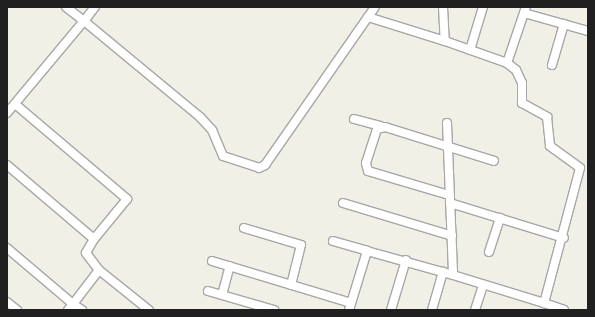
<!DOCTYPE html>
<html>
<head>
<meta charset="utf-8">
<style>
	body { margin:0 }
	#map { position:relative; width:595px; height:317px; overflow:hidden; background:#f0f0e6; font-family:"Alegreya Sans",sans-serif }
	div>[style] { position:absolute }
	.roads { filter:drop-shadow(1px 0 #a7a7a7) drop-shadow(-1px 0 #a7a7a7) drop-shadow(0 1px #a7a7a7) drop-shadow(0 -1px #a7a7a7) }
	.street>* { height:8px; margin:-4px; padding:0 4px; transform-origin:4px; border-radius:4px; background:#fff }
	span { translate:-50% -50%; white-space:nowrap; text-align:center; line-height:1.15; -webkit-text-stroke:3px #fff; paint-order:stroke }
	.frame { position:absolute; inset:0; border:8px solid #202020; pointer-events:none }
</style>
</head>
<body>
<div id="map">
	<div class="roads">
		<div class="street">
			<div style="left:66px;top:7px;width:23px;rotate:38deg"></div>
			<div style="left:84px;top:21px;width:18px;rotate:-52deg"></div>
			<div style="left:443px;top:7px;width:34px;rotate:87deg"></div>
			<div style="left:445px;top:41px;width:66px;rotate:19.5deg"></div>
			<div style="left:507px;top:63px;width:11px;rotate:38deg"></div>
			<div style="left:516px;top:70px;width:14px;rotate:65deg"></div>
			<div style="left:522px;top:83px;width:20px;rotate:90deg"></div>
			<div style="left:522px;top:103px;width:29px;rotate:29deg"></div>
			<div style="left:547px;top:117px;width:29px;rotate:84deg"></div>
			<div style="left:550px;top:146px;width:37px;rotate:36deg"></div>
			<div style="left:580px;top:168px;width:140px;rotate:104.9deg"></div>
			<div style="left:544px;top:303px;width:21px;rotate:19deg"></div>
			<div style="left:524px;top:13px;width:66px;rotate:15.7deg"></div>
			<div style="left:368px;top:17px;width:12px;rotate:-55deg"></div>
			<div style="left:470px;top:50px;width:45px;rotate:-73.2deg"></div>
			<div style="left:507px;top:63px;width:59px;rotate:-71.3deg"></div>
			<div style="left:552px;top:65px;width:43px;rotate:-73.7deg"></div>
			<div style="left:15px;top:104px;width:147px;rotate:40.3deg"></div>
			<div style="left:127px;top:199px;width:52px;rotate:129.5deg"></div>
			<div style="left:7px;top:113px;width:120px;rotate:-50.1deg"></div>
			<div style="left:84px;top:21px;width:151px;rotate:39.6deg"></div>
			<div style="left:200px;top:117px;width:18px;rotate:47deg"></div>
			<div style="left:212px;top:130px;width:28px;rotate:67deg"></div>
			<div style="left:223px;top:156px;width:38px;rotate:18deg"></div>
			<div style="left:259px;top:168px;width:7px;rotate:-27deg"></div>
			<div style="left:265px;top:165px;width:180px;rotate:-55.2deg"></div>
			<div style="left:368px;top:17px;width:81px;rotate:17.3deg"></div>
			<div style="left:354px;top:119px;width:27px;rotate:15deg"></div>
			<div style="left:447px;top:123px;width:152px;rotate:87.7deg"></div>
			<div style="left:453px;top:275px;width:95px;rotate:17.1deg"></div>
			<div style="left:7px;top:165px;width:114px;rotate:40.4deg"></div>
			<div style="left:94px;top:239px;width:16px;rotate:120deg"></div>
			<div style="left:86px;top:253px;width:21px;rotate:53deg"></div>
			<div style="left:99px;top:270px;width:43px;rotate:127.4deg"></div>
			<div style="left:73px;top:304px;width:87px;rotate:-139.7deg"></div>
			<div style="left:449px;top:195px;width:84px;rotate:-163.5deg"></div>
			<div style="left:368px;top:171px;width:8px;rotate:-104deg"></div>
			<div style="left:366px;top:163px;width:36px;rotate:-72deg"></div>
			<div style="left:377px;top:129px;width:8px;rotate:-14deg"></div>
			<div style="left:385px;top:127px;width:114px;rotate:17.3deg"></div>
			<div style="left:343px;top:203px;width:114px;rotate:16.8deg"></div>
			<div style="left:450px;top:203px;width:119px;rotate:17.1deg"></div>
			<div style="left:244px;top:228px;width:59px;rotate:16.6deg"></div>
			<div style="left:301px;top:245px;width:41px;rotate:104deg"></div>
			<div style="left:333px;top:241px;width:35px;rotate:16deg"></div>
			<div style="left:489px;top:252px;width:36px;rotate:-72deg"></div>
			<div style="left:212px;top:261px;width:145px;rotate:16.8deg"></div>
			<div style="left:99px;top:270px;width:64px;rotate:38.7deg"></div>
			<div style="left:208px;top:291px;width:69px;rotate:16.1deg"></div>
			<div style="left:222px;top:295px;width:30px;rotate:-75deg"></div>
			<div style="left:7px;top:302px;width:13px;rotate:39deg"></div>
			<div style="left:68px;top:310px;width:8px;rotate:-50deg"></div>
			<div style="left:73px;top:304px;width:11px;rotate:34deg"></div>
			<div style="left:349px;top:310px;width:62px;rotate:-73deg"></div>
			<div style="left:367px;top:251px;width:89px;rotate:15.6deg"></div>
			<div style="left:391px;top:310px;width:52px;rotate:-73.3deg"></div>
			<div style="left:432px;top:310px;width:40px;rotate:-74deg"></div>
			<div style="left:475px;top:310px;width:26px;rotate:-72deg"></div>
		</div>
	</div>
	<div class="frame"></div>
</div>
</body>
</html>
